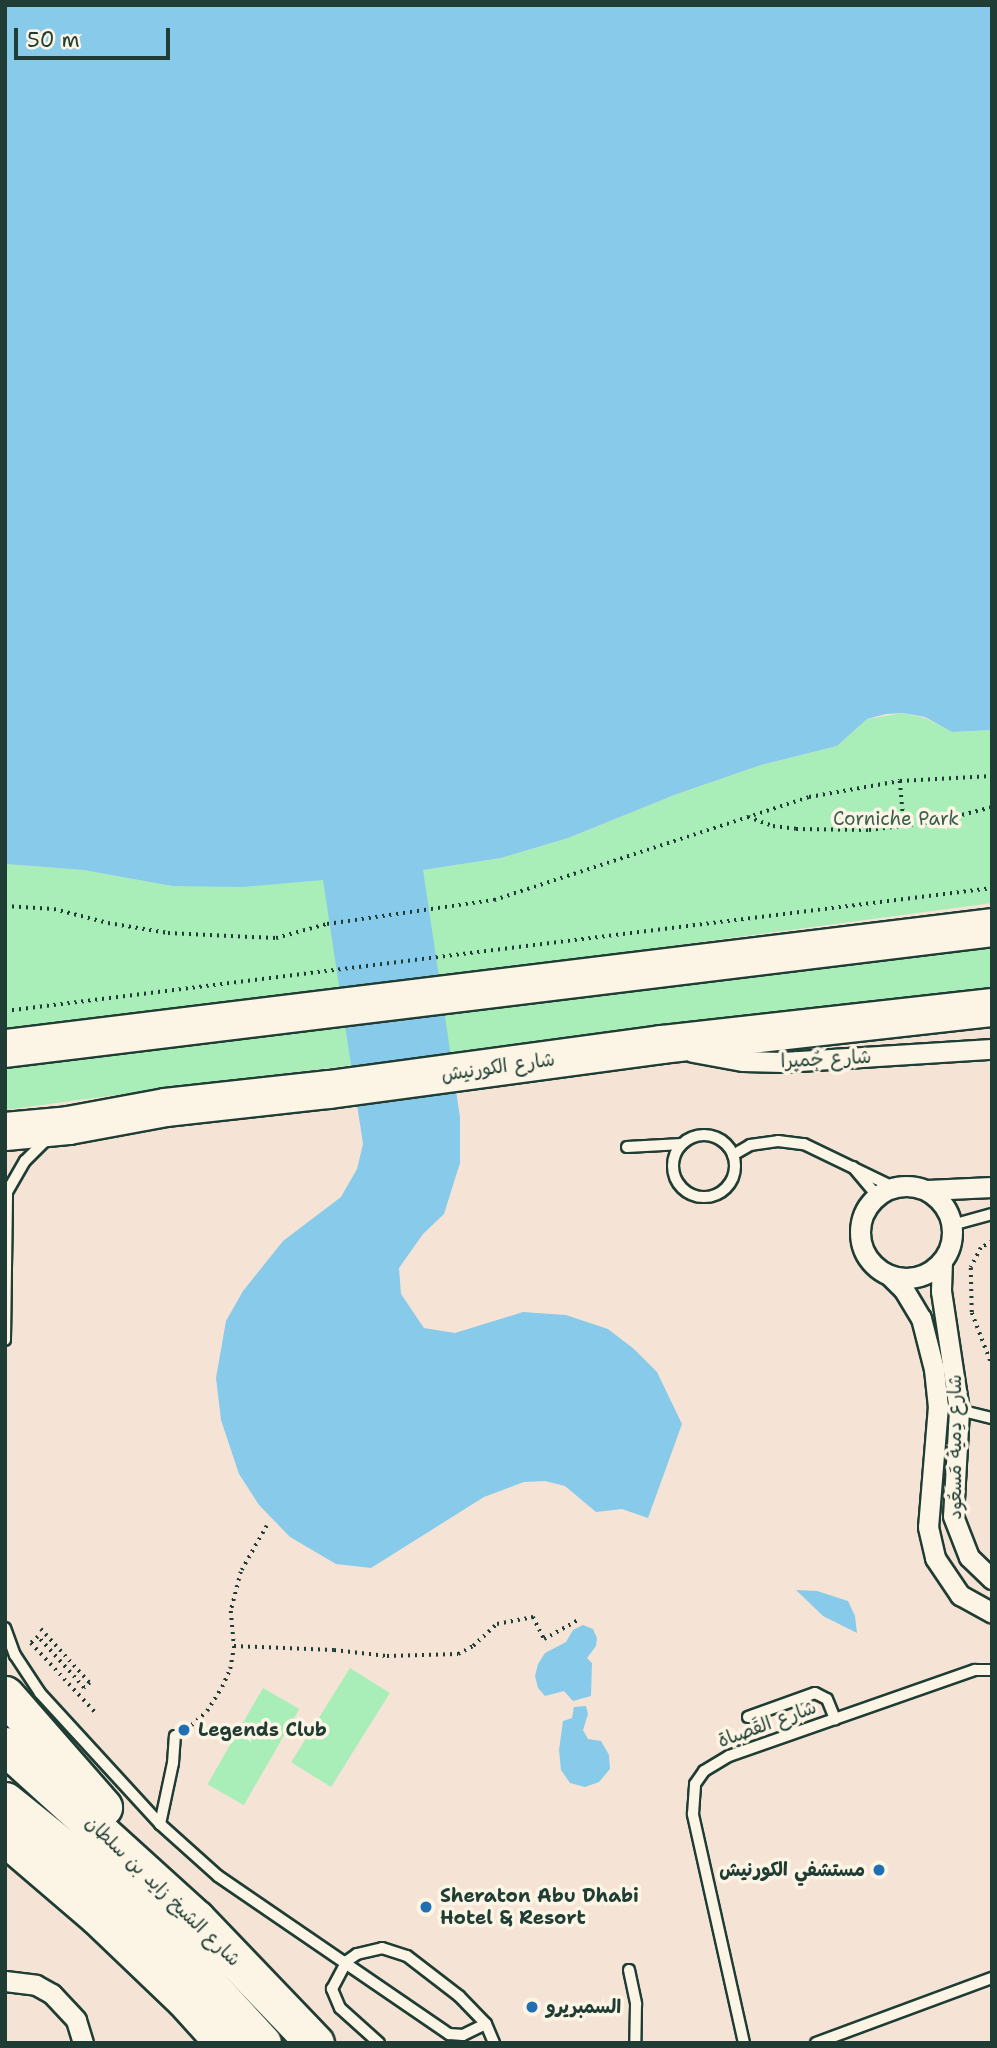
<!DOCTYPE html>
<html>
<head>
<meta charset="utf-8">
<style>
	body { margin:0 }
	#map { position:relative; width:997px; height:2048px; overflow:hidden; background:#f5e4d6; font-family:"Shantell Sans","Playpen Sans Arabic",sans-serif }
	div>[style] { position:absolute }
	.green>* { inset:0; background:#a9edb8; transform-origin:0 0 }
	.water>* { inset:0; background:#88cae9 }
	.path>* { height:3.5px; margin-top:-1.75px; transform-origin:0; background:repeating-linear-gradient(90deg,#1f3d34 0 2px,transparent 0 7px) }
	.roads { filter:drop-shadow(2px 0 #1f3d34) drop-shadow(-2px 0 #1f3d34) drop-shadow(0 2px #1f3d34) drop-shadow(0 -2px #1f3d34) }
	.lane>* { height:10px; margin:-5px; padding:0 5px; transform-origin:5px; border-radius:5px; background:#fcf5e5 }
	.lane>.ring { margin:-5px; padding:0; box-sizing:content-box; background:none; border:10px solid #fcf5e5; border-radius:50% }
	.street>* { height:19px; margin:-9.5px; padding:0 9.5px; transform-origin:9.5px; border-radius:9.5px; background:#fcf5e5 }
	.street>.ring { margin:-9.5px; padding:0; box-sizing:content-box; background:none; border:19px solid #fcf5e5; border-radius:50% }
	.primary>* { height:32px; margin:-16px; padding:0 16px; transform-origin:16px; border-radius:16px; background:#fcf5e5 }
	.highway>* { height:37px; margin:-18.5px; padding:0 18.5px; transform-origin:18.5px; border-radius:18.5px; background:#fcf5e5 }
	.dots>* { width:19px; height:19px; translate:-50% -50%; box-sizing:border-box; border:4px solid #fcf5e5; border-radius:50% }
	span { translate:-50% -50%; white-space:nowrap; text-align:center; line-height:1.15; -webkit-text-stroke:7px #fcf5e5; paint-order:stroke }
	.park-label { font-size:19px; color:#3b604e }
	.street-label { font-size:19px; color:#1f3d34 }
	.poi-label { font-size:19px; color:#1f3d34; font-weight:700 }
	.left { translate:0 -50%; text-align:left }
	.right { translate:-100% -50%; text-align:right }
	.frame { position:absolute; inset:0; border:7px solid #1f3d34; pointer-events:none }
	.scale { position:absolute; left:14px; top:28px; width:156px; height:32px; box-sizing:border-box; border:4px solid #1f3d34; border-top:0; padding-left:9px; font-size:21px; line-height:24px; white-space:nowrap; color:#1f3d34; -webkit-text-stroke:5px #fcf5e5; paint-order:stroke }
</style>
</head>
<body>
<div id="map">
	<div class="green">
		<div style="clip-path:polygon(903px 713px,925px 718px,952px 732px,992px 730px,992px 903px,5px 1035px,5px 864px,83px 870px,172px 886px,423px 870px,501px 858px,568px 838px,677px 794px,761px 765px,837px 746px,867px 719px)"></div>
		<div style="clip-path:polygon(992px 941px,992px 989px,204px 1083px,5px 1110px,5px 1064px)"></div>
		<div style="left:350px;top:1668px;width:47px;height:111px;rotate:32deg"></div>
		<div style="left:263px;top:1688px;width:42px;height:111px;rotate:30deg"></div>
	</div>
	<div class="water">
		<div style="clip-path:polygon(5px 5px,992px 5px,992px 730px,952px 732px,925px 717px,903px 713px,886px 714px,867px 719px,837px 746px,761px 765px,677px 794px,568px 838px,501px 858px,423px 870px,460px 1117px,460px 1163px,444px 1214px,423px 1234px,399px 1268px,401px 1294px,424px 1328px,455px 1333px,523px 1312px,566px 1315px,608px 1329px,634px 1349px,657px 1372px,682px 1424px,648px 1518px,622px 1509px,596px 1512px,565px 1486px,545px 1481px,524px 1482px,484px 1497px,371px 1568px,336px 1564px,290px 1537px,259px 1505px,239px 1474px,221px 1420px,216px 1378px,226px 1321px,243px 1291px,283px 1241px,341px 1197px,357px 1169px,363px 1144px,323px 880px,243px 887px,172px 886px,83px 870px,5px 864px)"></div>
		<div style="clip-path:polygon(796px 1590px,817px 1591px,848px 1601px,855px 1616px,857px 1633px,823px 1616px)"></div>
		<div style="clip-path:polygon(583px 1625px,593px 1629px,597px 1638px,596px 1646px,587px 1658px,592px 1663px,591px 1696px,573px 1701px,564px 1691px,545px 1696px,538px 1688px,535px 1676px,538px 1664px,545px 1653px,566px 1642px,573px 1630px)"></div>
		<div style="clip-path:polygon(586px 1706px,588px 1714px,583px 1730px,588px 1739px,601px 1741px,609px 1755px,610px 1769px,599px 1782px,585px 1787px,570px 1783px,561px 1770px,559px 1750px,563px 1721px,572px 1718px,574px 1707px)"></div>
	</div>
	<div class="path">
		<div style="left:900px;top:781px;width:45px;rotate:84.9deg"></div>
		<div style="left:748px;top:817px;width:27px;rotate:20deg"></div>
		<div style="left:773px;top:826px;width:23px;rotate:7deg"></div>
		<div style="left:796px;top:829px;width:73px;rotate:0.8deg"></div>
		<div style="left:869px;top:830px;width:66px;rotate:-6.9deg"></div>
		<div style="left:935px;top:822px;width:59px;rotate:-14.7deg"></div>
		<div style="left:5px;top:906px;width:49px;rotate:3.5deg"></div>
		<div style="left:54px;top:909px;width:56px;rotate:14.5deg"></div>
		<div style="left:108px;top:923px;width:61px;rotate:9.5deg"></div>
		<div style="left:168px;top:933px;width:108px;rotate:2.7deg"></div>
		<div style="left:276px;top:938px;width:53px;rotate:-15.4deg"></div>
		<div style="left:327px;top:924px;width:169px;rotate:-8.2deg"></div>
		<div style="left:494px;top:900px;width:331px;rotate:-18.1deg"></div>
		<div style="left:809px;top:797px;width:92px;rotate:-10deg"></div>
		<div style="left:900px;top:781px;width:92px;rotate:-3.1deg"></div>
		<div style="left:5px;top:1011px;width:995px;rotate:-7.1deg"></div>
		<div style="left:992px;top:1242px;width:13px;rotate:151deg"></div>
		<div style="left:981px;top:1248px;width:22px;rotate:117deg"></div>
		<div style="left:971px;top:1268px;width:45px;rotate:88.7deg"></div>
		<div style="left:972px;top:1313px;width:56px;rotate:69deg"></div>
		<div style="left:267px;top:1526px;width:53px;rotate:119.5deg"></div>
		<div style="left:241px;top:1572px;width:40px;rotate:104.4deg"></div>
		<div style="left:231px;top:1611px;width:35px;rotate:85deg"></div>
		<div style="left:234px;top:1646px;width:100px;rotate:2.3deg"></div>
		<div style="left:334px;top:1650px;width:53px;rotate:6.5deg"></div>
		<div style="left:387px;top:1656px;width:71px;rotate:-1.6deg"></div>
		<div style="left:458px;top:1654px;width:17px;rotate:-28deg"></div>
		<div style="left:473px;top:1646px;width:33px;rotate:-43deg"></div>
		<div style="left:497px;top:1624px;width:37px;rotate:-11deg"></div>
		<div style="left:533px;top:1617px;width:25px;rotate:63deg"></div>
		<div style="left:544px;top:1639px;width:41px;rotate:-29.1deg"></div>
		<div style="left:41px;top:1629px;width:73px;rotate:47.8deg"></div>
		<div style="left:90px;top:1683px;width:8px;rotate:140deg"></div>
		<div style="left:84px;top:1688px;width:69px;rotate:-132deg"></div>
		<div style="left:38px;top:1637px;width:9px;rotate:139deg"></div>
		<div style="left:31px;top:1643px;width:94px;rotate:47.2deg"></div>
		<div style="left:186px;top:1730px;width:28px;rotate:-42deg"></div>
		<div style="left:207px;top:1711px;width:28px;rotate:-58deg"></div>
		<div style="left:222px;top:1687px;width:20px;rotate:-66deg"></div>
		<div style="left:230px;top:1669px;width:23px;rotate:-80deg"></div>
	</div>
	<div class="roads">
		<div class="lane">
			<div class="ring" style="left:673px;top:1135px;width:52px;height:52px"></div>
			<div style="left:627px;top:1147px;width:55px;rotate:-3.1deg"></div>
			<div style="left:733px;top:1155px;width:20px;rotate:-30deg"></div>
			<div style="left:750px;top:1145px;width:28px;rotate:-8deg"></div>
			<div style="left:778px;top:1141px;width:26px;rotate:7deg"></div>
			<div style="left:804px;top:1144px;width:99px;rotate:25.8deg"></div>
			<div style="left:853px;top:1167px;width:38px;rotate:50deg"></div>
			<div style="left:952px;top:1225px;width:41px;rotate:-15.4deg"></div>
			<div style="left:5px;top:1340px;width:148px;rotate:-89.2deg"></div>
			<div style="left:7px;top:1192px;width:36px;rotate:-60deg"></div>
			<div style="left:25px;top:1161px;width:33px;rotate:-45deg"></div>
			<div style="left:959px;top:1410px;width:34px;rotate:14deg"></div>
			<div style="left:5px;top:1628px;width:29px;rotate:70deg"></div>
			<div style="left:15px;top:1655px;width:45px;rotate:56.7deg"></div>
			<div style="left:40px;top:1693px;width:178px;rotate:47.5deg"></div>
			<div style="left:160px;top:1824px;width:78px;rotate:41.9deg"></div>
			<div style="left:218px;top:1876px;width:280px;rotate:34.4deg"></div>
			<div style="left:449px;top:2034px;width:14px;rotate:4deg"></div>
			<div style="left:463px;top:2035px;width:25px;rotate:-26deg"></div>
			<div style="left:748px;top:1717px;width:71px;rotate:-19.7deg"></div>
			<div style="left:815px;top:1693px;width:13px;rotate:27deg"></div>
			<div style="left:827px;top:1699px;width:22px;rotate:68deg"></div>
			<div style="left:160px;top:1824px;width:62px;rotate:-78deg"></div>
			<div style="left:173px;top:1763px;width:27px;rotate:-86deg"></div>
			<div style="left:629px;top:1970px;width:35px;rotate:78deg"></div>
			<div style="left:636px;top:2004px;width:39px;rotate:91deg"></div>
			<div style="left:379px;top:2043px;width:52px;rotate:-138.1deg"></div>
			<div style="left:340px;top:2008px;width:21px;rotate:-113deg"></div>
			<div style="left:332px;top:1989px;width:32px;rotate:-62deg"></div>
			<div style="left:347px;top:1961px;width:12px;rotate:-35deg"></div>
			<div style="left:357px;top:1954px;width:26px;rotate:-13deg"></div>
			<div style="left:382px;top:1948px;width:26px;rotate:18deg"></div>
			<div style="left:407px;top:1956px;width:66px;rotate:37.6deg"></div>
			<div style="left:459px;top:1996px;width:39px;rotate:46deg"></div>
			<div style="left:486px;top:2024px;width:21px;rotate:67deg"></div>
			<div style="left:744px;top:2043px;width:235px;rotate:-102.6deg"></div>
			<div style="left:693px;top:1814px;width:30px;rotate:-86deg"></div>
			<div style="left:695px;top:1784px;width:16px;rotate:-55deg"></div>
			<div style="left:704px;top:1771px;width:29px;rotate:-31deg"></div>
			<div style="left:729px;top:1756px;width:261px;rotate:-19.3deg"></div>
			<div style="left:975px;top:1670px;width:17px"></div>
			<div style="left:816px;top:2043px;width:188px;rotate:-20.3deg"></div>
		</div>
		<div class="street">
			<div style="left:693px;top:1052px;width:51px;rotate:10.2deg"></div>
			<div style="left:743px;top:1061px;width:40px;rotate:1.4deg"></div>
			<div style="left:783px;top:1062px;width:209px;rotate:-3.6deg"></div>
			<div class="ring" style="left:860px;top:1186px;width:73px;height:73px"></div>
			<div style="left:927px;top:1190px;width:65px;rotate:-2.6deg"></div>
			<div style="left:942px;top:1261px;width:30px;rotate:92deg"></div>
			<div style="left:941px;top:1291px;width:120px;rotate:81.4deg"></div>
			<div style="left:959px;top:1410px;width:106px;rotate:93.2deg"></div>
			<div style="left:953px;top:1516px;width:44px;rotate:68.7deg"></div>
			<div style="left:969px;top:1557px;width:32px;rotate:44deg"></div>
			<div style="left:889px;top:1275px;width:21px;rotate:45deg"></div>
			<div style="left:904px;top:1290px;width:33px;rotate:59deg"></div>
			<div style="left:921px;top:1318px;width:53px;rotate:75.7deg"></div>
			<div style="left:934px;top:1369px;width:37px;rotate:84deg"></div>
			<div style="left:938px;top:1406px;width:121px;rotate:94.7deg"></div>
			<div style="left:928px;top:1527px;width:32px;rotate:77deg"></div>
			<div style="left:935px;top:1558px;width:45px;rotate:56deg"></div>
			<div style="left:960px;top:1595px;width:37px;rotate:29deg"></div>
			<div style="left:5px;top:1981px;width:31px;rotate:7deg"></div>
			<div style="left:36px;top:1985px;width:18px;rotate:29deg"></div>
			<div style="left:52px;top:1994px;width:35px;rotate:47deg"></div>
			<div style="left:76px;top:2020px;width:24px;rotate:73deg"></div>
		</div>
		<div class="primary">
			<div style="left:5px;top:1840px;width:120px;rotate:40.6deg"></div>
			<div style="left:96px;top:1918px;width:120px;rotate:43.7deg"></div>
			<div style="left:183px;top:2001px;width:57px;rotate:47.9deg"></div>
		</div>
		<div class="highway">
			<div style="left:5px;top:1048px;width:994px;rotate:-6.99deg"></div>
			<div style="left:5px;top:1131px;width:63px;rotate:-5.4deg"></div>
			<div style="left:68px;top:1125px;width:99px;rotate:-10.5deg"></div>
			<div style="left:165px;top:1107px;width:165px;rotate:-6.3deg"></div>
			<div style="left:329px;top:1089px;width:335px;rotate:-7.7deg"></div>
			<div style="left:661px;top:1044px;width:333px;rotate:-6.4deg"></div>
			<div style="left:5px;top:1695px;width:149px;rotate:48.8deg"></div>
			<div style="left:5px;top:1746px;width:258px;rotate:42.2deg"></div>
			<div style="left:196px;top:1919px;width:172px;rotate:46.2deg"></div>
			<div style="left:5px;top:1801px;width:99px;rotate:38.8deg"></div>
			<div style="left:82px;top:1863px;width:123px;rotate:42.4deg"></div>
			<div style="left:173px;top:1946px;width:132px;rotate:47.5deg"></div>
		</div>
	</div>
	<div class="dots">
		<div style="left:184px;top:1730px;background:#1f6fb2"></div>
		<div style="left:879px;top:1870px;background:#1f6fb2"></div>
		<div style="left:426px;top:1907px;background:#1f6fb2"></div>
		<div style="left:532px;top:2007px;background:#1f6fb2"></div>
	</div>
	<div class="park-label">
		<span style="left:896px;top:819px">Corniche Park</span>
	</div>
	<div class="street-label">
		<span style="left:826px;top:1059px;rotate:-3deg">شارع جُميرا</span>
		<span style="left:498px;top:1067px;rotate:-8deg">شارع الكورنيش</span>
		<span style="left:955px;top:1447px;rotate:-90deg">شارع دِمية مَسعُود</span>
		<span style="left:767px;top:1724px;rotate:-20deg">شارع القَصباة</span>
		<span style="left:163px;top:1891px;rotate:44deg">شارع الشيخ زايد بن سلطان</span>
	</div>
	<div class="poi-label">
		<span class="left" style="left:198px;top:1730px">Legends Club</span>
		<span class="right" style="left:865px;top:1870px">مستشفي الكورنيش</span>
		<span class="left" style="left:440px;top:1907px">Sheraton Abu Dhabi<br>Hotel &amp; Resort</span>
		<span class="left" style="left:546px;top:2007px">السمبريرو</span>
	</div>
	<div class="frame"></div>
	<div class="scale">50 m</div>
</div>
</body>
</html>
